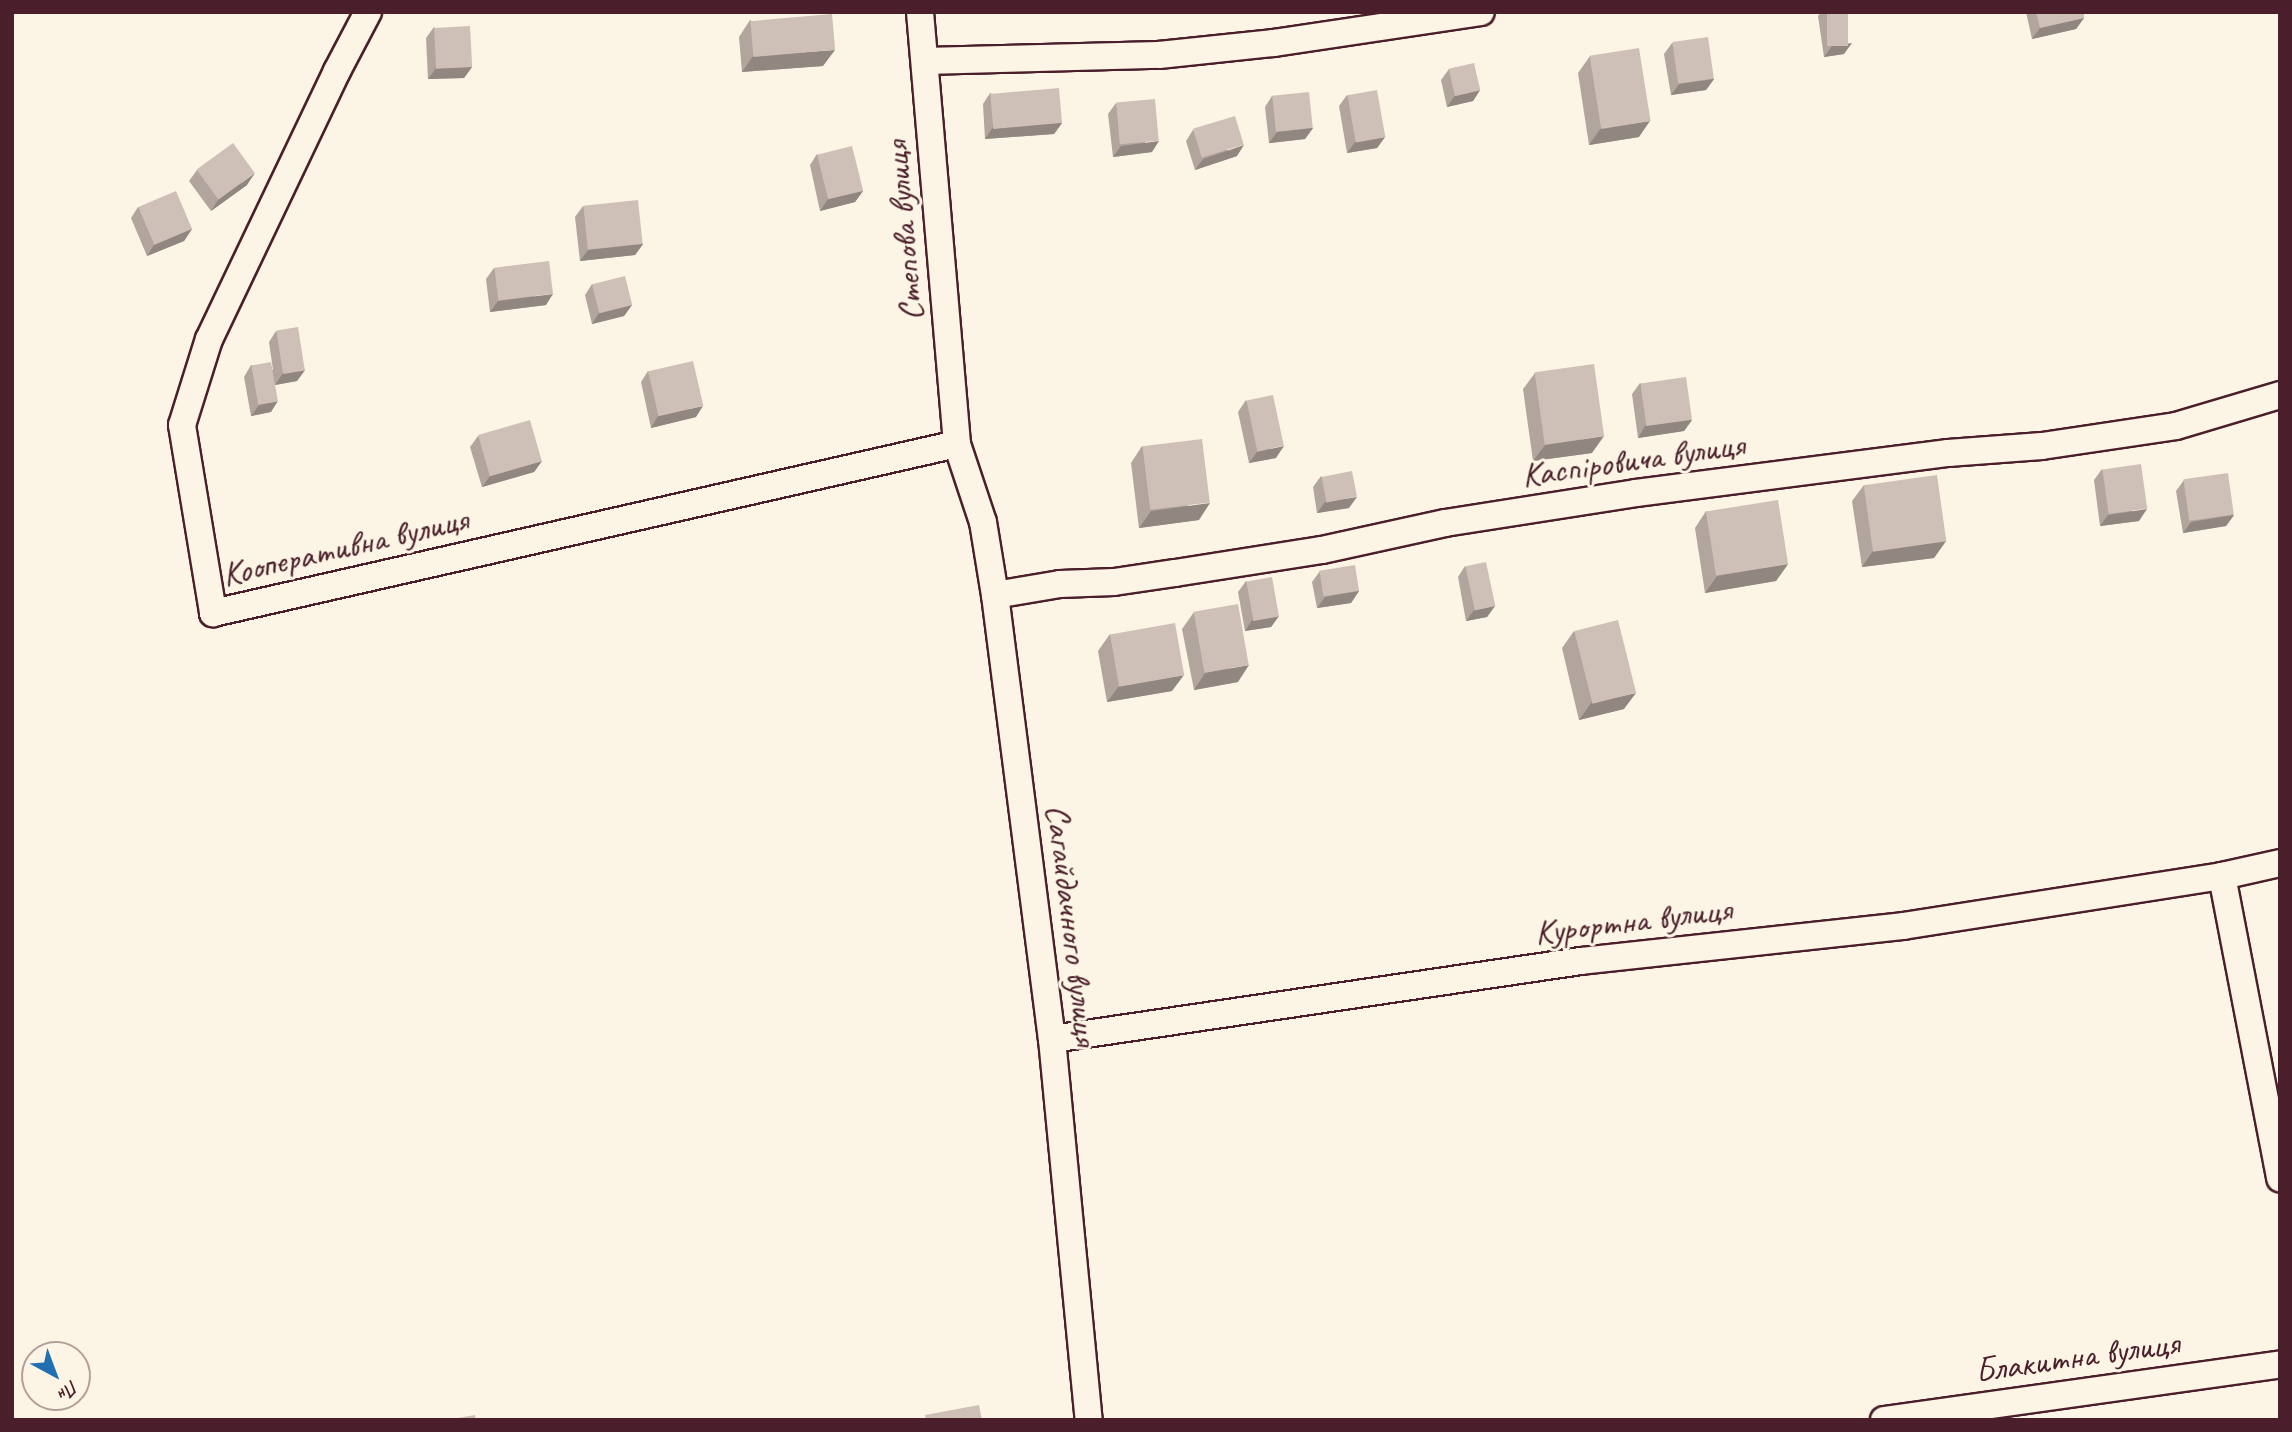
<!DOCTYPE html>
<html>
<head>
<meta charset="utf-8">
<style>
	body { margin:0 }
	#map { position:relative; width:2292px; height:1432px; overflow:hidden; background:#fcf5e5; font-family:Caveat,sans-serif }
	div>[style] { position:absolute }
	.roads { filter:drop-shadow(2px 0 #4a1f2b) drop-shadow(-2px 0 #4a1f2b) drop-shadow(0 2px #4a1f2b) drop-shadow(0 -2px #4a1f2b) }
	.street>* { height:26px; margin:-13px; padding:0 13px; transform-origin:13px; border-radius:13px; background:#fcf5e5 }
	.wall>* { inset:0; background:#b2a59d }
	.shaded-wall>* { inset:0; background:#918680 }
	.building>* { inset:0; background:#cfc0b7; transform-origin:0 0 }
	span { translate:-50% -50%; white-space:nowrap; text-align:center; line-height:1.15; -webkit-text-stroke:6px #fcf5e5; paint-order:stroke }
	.street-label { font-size:35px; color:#4a1f2b }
	.frame { position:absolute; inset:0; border:14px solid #4a1f2b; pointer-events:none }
	.north { position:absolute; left:21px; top:1341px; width:70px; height:70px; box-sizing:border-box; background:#fcf5e5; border:2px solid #b59f9b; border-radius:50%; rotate:139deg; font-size:19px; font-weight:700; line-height:28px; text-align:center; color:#4a1f2b }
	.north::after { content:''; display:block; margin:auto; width:24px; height:32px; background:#1f6fb2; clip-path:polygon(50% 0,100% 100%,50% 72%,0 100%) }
</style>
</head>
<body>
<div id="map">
	<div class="roads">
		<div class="street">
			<div style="left:368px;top:12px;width:67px;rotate:117.7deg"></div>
			<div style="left:337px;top:71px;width:297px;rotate:115.5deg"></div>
			<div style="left:209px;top:339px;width:90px;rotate:107.4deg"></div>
			<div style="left:182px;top:425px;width:191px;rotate:80.6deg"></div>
			<div style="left:213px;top:613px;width:763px;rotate:-12.8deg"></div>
			<div style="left:920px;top:12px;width:434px;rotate:85.1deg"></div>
			<div style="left:957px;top:444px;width:82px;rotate:71.6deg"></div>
			<div style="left:983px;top:522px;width:74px;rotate:80.7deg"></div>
			<div style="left:995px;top:595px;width:448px;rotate:82.7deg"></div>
			<div style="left:1052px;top:1039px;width:383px;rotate:84.5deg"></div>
			<div style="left:925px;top:61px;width:234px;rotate:-1.5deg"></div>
			<div style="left:1159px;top:55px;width:116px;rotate:-6deg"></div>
			<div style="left:1274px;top:43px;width:209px;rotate:-8.5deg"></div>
			<div style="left:995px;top:595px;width:66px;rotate:-9.6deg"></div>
			<div style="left:1060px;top:584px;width:54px;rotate:-2.1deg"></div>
			<div style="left:1114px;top:582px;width:62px;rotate:-8.4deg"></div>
			<div style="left:1175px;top:573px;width:149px;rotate:-8.9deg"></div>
			<div style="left:1322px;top:550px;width:126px;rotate:-12.4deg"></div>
			<div style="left:1445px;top:523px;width:193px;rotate:-8.9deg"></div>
			<div style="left:1636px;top:493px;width:315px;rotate:-7.3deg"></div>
			<div style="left:1948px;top:453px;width:94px;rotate:-4.3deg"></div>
			<div style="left:2042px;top:446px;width:135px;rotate:-8.5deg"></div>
			<div style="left:2176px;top:426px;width:109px;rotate:-16.6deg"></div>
			<div style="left:2222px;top:876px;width:308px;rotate:79.1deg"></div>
			<div style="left:1052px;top:1039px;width:535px;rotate:-8.39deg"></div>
			<div style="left:1581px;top:961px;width:324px;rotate:-6.2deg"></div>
			<div style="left:1903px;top:926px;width:323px;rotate:-8.9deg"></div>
			<div style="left:2222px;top:876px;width:59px;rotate:-12.6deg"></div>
			<div style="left:1884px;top:1420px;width:400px;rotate:-8deg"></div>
		</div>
	</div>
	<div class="wall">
		<div style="clip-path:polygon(1821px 12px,1848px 12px,1844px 54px,1824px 57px,1818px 16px)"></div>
		<div style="clip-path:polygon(2026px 12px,2083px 12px,2084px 18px,2076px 29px,2032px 39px)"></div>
		<div style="clip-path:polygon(750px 20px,823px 66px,742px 72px,739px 37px)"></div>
		<div style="clip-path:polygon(434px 27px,472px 67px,464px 78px,428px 79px,426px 38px)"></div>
		<div style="clip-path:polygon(1672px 43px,1714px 79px,1706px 90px,1671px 95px,1664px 54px)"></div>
		<div style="clip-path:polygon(1590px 56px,1639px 137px,1589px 145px,1578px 73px)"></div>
		<div style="clip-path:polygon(1449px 69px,1480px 90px,1473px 101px,1447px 107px,1441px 80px)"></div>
		<div style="clip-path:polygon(990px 93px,1062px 123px,1054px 134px,985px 139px,983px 104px)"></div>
		<div style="clip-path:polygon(1347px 95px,1385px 137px,1377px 148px,1347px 153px,1339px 106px)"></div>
		<div style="clip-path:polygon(1272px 96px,1313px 128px,1305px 139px,1269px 143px,1265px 107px)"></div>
		<div style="clip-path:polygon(1116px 103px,1152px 152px,1113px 157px,1108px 114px)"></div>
		<div style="clip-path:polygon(1193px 130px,1237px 156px,1195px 170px,1186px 141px)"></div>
		<div style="clip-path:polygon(817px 154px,863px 191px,855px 202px,820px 211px,810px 165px)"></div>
		<div style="clip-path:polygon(197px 170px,247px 185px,211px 211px,189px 181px)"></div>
		<div style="clip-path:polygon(583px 206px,643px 244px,635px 255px,580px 261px,575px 217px)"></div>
		<div style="clip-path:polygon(138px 207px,192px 229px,184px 241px,147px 256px,131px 218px)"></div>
		<div style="clip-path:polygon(494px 268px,546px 305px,490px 312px,486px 279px)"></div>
		<div style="clip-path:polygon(592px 284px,632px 305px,624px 316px,592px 324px,585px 295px)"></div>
		<div style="clip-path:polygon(276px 331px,305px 370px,297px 381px,275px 385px,271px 412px,251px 416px,244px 377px,251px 365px,273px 370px,269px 342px)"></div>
		<div style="clip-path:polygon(648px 371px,696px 417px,651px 428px,641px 382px)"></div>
		<div style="clip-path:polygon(1535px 373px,1592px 453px,1533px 461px,1523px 389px)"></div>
		<div style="clip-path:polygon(1640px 383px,1692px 420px,1684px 431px,1638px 438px,1632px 394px)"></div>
		<div style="clip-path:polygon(1246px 400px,1276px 458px,1249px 463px,1238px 412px)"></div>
		<div style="clip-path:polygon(478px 436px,542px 461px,534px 472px,482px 487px,470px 447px)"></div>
		<div style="clip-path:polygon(1142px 446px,1199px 520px,1139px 528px,1131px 463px)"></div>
		<div style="clip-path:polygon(2102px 469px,2139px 521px,2100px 526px,2094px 480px)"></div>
		<div style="clip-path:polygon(1321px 476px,1349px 508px,1317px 513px,1313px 487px)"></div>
		<div style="clip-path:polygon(2184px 480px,2234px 515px,2226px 526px,2183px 533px,2176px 491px)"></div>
		<div style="clip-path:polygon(1864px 485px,1946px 541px,1934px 558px,1862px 567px,1852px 501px)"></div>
		<div style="clip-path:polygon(1706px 511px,1788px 564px,1776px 581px,1705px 593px,1695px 528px)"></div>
		<div style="clip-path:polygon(1465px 566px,1495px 606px,1487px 617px,1466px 621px,1458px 577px)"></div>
		<div style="clip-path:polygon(1320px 571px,1359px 591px,1351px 603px,1317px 608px,1312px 582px)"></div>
		<div style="clip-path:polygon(1246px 581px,1279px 616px,1271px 627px,1245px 631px,1238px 592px)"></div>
		<div style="clip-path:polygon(1194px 612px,1238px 682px,1194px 690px,1182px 629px)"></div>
		<div style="clip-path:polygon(1574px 631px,1624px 709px,1579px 720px,1562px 648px)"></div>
		<div style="clip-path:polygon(1110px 634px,1172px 691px,1107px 702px,1098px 651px)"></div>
	</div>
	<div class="shaded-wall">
		<div style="clip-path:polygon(2084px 18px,2076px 29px,2032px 39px,2040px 28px)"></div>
		<div style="clip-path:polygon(1852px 43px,1844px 54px,1824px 57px,1832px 46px)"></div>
		<div style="clip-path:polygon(835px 50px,823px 66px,742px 72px,753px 56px)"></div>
		<div style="clip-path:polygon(472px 67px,464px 78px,428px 79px,436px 68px)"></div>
		<div style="clip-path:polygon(1714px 79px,1706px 90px,1671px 95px,1679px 84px)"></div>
		<div style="clip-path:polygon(1480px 90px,1473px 101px,1447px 107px,1455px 95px)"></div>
		<div style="clip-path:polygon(1650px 121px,1639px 137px,1589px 145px,1601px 128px)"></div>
		<div style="clip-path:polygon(1062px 123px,1054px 134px,985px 139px,993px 127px)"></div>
		<div style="clip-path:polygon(1313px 128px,1305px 139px,1269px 143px,1277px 132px)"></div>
		<div style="clip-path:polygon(1385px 137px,1377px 148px,1347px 153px,1355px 142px)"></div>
		<div style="clip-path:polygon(1159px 141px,1152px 152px,1113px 157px,1121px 146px)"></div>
		<div style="clip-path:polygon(1244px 145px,1237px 156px,1195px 170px,1203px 159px)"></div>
		<div style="clip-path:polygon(255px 173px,247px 185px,211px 211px,218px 200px)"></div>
		<div style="clip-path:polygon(863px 191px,855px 202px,820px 211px,828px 199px)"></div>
		<div style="clip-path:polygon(192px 229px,184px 241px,147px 256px,154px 245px)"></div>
		<div style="clip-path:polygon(643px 244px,635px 255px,580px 261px,588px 250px)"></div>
		<div style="clip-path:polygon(553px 294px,546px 305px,490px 312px,498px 301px)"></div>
		<div style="clip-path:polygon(632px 305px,624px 316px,592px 324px,599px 313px)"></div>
		<div style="clip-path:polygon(305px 370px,297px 381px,275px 385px,283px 373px)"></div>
		<div style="clip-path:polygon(278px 401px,271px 412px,251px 416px,259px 405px)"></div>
		<div style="clip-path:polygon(703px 406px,696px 417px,651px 428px,658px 416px)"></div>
		<div style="clip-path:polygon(1692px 420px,1684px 431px,1638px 438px,1645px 426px)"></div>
		<div style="clip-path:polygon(1604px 436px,1592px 453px,1533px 461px,1545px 445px)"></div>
		<div style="clip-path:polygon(1284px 446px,1276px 458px,1249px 463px,1257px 452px)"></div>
		<div style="clip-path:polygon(542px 461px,534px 472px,482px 487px,490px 476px)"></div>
		<div style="clip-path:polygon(1357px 497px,1349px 508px,1317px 513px,1325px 502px)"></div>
		<div style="clip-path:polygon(1210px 503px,1199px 520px,1139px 528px,1151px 511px)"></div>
		<div style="clip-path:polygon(2147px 509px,2139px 521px,2100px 526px,2108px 515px)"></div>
		<div style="clip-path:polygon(2234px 515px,2226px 526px,2183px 533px,2191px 522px)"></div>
		<div style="clip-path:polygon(1946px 541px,1934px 558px,1862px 567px,1873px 551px)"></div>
		<div style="clip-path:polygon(1788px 564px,1776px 581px,1705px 593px,1717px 576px)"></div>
		<div style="clip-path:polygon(1359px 591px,1351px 603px,1317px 608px,1325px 597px)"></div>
		<div style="clip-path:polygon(1495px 606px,1487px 617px,1466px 621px,1474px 610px)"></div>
		<div style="clip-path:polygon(1279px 616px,1271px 627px,1245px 631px,1252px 620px)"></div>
		<div style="clip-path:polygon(1249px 665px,1238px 682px,1194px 690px,1205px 673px)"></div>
		<div style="clip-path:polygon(1184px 675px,1172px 691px,1107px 702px,1119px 686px)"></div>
		<div style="clip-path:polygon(1636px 693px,1624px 709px,1579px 720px,1591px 703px)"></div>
	</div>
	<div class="building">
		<div style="left:1827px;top:12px;width:21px;height:34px"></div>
		<div style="clip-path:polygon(2036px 12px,2083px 12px,2084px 18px,2040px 28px)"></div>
		<div style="left:832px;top:14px;width:36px;height:82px;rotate:85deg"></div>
		<div style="left:470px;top:26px;width:41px;height:36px;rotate:87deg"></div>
		<div style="left:1708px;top:37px;width:42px;height:36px;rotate:82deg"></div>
		<div style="left:1639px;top:48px;width:74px;height:50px;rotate:81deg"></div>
		<div style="left:1474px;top:63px;width:28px;height:26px;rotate:77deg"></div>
		<div style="left:1059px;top:88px;width:35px;height:69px;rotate:85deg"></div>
		<div style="left:1377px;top:90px;width:48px;height:30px;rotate:80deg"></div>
		<div style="left:1309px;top:92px;width:36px;height:37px;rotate:84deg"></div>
		<div style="left:1155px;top:99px;width:42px;height:39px;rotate:85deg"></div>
		<div style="left:1235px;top:116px;width:30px;height:44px;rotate:73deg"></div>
		<div style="left:233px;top:143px;width:37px;height:45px;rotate:54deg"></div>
		<div style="left:852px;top:146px;width:46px;height:36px;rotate:76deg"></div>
		<div style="left:176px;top:191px;width:41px;height:41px;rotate:67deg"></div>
		<div style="left:638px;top:200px;width:44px;height:55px;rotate:84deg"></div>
		<div style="left:549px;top:261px;width:33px;height:55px;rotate:83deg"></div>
		<div style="left:625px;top:276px;width:30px;height:34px;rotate:76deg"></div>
		<div style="left:298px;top:327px;width:44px;height:22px;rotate:81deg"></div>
		<div style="left:693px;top:361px;width:46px;height:46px;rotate:77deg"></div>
		<div style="left:271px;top:362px;width:40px;height:20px;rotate:80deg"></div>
		<div style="left:1594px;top:364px;width:73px;height:60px;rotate:82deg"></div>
		<div style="left:1686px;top:377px;width:43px;height:46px;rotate:82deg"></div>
		<div style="left:1273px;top:395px;width:52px;height:27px;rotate:78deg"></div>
		<div style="left:530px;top:420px;width:43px;height:54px;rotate:74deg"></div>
		<div style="left:1202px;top:439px;width:64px;height:60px;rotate:83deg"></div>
		<div style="left:2141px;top:464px;width:45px;height:39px;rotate:82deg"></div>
		<div style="left:1352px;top:471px;width:26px;height:31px;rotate:79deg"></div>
		<div style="left:2228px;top:473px;width:42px;height:45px;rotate:82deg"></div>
		<div style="left:1937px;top:475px;width:67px;height:74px;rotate:82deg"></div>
		<div style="left:1778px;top:500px;width:65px;height:73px;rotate:81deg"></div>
		<div style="left:1486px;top:562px;width:45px;height:21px;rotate:78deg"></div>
		<div style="left:1355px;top:565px;width:26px;height:36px;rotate:81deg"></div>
		<div style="left:1272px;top:577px;width:40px;height:26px;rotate:80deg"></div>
		<div style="left:1238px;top:604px;width:62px;height:45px;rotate:80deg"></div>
		<div style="left:1618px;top:620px;width:75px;height:45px;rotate:76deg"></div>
		<div style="left:1175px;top:623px;width:53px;height:66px;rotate:80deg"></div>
		<div style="clip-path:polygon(979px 1405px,982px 1420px,926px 1420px,925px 1415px)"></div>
		<div style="clip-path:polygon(475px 1415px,476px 1420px,452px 1420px,452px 1419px)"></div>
	</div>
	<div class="street-label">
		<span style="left:904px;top:231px;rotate:-95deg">Степова вулиця</span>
		<span style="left:1633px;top:460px;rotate:-8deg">Каспіровича вулиця</span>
		<span style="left:345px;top:547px;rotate:-13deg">Кооперативна вулиця</span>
		<span style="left:1633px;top:921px;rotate:-7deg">Курортна вулиця</span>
		<span style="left:1072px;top:925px;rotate:83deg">Сагайдачного вулиця</span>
		<span style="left:2077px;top:1357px;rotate:-8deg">Блакитна вулиця</span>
	</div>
	<div class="frame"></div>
	<div class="north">Пн</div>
</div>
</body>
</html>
